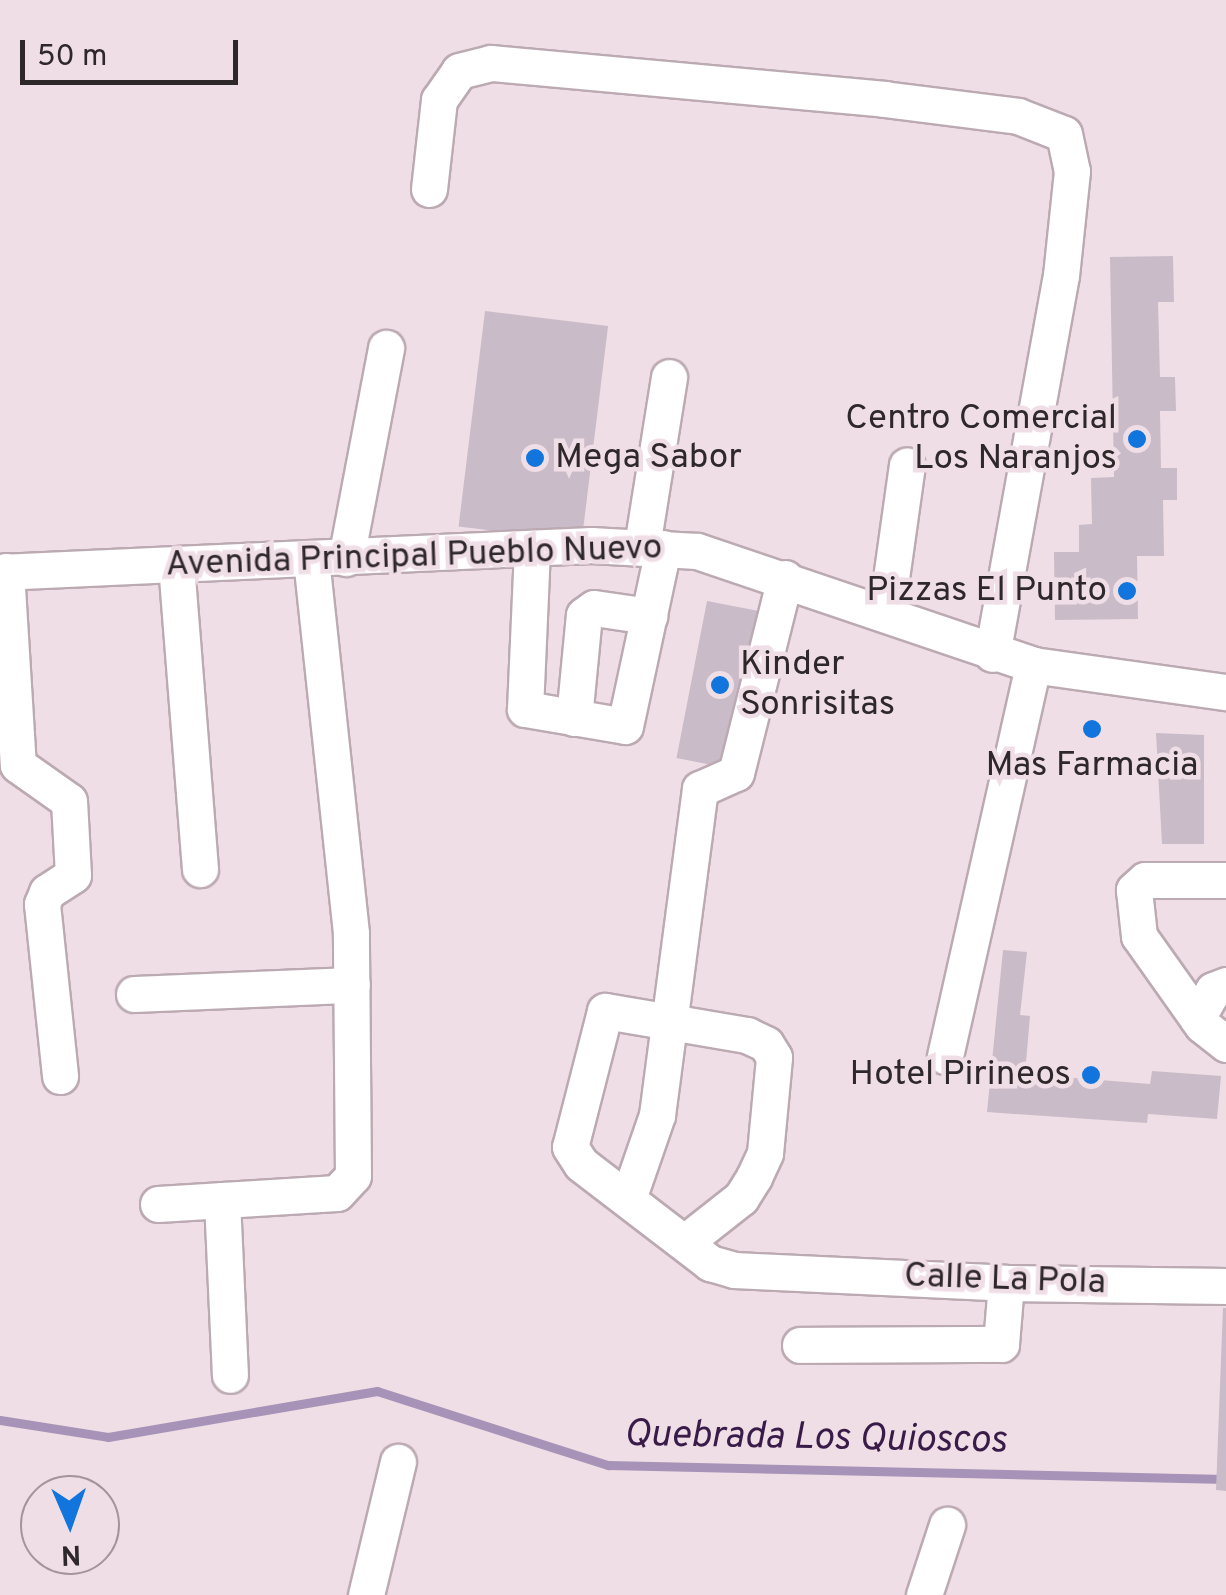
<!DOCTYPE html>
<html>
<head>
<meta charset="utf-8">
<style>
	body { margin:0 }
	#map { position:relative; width:1226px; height:1595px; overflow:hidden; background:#f0dee6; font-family:Overpass,sans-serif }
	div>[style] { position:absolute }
	.stream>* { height:9px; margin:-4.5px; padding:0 4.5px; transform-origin:4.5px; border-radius:4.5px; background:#a793b7 }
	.building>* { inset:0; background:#c9bbc7; transform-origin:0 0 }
	.roads { filter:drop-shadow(2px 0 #bcaab2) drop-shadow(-2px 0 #bcaab2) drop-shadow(0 2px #bcaab2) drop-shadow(0 -2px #bcaab2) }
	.minor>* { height:35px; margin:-17.5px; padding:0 17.5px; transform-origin:17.5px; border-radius:17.5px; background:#fff }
	.dots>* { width:28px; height:28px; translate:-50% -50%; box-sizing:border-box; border:5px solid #f0dee6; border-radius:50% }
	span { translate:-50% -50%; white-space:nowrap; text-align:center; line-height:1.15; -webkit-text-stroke:9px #f0dee6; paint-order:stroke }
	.poi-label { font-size:35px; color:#2f282b }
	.right { translate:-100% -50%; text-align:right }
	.left { translate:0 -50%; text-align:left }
	.street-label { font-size:35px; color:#2f282b }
	.water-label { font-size:38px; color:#381b49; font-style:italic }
	.north { position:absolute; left:20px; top:1475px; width:100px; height:100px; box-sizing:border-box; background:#f0dee6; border:2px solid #a3959b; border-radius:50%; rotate:178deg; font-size:28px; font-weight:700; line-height:40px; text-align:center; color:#2f282b }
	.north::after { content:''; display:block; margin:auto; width:35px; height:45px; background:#1275dd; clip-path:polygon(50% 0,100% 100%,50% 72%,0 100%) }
	.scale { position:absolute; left:20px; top:40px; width:218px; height:45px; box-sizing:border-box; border:5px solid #2f282b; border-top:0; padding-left:12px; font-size:30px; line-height:35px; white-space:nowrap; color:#2f282b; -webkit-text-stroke:8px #f0dee6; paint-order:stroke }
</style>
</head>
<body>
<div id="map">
	<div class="stream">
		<div style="left:0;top:1420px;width:109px;rotate:8.9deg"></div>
		<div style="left:108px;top:1437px;width:273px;rotate:-9.7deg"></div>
		<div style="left:377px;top:1391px;width:243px;rotate:17.8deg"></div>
		<div style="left:608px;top:1465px;width:618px;rotate:1.3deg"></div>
	</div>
	<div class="building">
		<div style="clip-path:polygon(1173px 256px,1174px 302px,1158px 302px,1160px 377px,1175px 377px,1176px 411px,1160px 411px,1161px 468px,1177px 468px,1177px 500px,1163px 500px,1164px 556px,1137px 556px,1138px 619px,1055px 620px,1054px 552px,1079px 552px,1079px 525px,1092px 524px,1091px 478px,1114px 477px,1110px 257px)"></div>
		<div style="left:485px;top:311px;width:124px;height:217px;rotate:7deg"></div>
		<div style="left:707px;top:601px;width:68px;height:160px;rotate:11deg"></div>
		<div style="clip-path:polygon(1156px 733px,1204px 735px,1204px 844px,1162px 844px)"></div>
		<div style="clip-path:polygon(1003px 950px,1027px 952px,1020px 1015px,1030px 1016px,1025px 1074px,1150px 1084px,1152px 1071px,1221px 1076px,1217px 1119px,1148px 1114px,1147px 1123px,987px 1112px)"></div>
		<div style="clip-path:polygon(1223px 1308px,1226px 1308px,1226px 1491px,1216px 1490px)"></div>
	</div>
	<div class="roads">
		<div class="minor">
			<div style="left:429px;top:189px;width:90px;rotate:-83.6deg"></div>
			<div style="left:439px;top:100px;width:35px;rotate:-55deg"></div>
			<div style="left:459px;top:71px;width:33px;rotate:-14deg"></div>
			<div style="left:491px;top:63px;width:395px;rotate:5.2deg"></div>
			<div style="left:884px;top:99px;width:135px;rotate:7.2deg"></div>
			<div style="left:1018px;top:116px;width:49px;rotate:21.4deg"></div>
			<div style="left:1064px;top:134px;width:38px;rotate:78deg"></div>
			<div style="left:1072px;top:171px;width:105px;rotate:96deg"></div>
			<div style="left:1061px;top:275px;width:385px;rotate:100.3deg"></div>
			<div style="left:642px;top:546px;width:171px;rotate:-80.9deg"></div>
			<div style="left:532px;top:549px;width:160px;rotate:92.5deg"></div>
			<div style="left:525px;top:709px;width:101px;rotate:9.6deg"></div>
			<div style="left:625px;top:726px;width:182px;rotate:-77.9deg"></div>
			<div style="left:346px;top:558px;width:214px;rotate:-79.2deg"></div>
			<div style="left:176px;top:564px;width:306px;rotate:85.5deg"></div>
			<div style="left:6px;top:571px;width:194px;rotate:86.5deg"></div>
			<div style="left:18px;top:765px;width:62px;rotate:35.2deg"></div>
			<div style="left:69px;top:801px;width:74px;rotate:86.9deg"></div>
			<div style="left:73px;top:875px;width:31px;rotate:147deg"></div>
			<div style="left:47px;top:892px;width:13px;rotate:113deg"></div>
			<div style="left:42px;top:904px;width:173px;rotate:84deg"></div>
			<div style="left:0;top:572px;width:592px;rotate:-2.62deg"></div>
			<div style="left:591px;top:545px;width:106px;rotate:3.2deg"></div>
			<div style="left:697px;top:551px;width:355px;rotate:18.7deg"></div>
			<div style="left:1033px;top:665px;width:195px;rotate:8deg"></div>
			<div style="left:886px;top:614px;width:150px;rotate:-82deg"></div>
			<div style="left:574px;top:718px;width:103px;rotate:-84.5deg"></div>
			<div style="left:584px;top:615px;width:12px;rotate:-35deg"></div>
			<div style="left:594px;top:608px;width:56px;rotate:8.3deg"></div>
			<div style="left:1226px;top:880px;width:81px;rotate:180deg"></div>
			<div style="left:1145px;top:880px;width:15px;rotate:138deg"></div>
			<div style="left:1134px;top:890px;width:46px;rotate:83.8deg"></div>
			<div style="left:1139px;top:936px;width:109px;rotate:54.7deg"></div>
			<div style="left:1202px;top:1025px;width:31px;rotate:38deg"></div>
			<div style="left:134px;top:994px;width:218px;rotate:-2.4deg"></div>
			<div style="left:1197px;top:1018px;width:32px;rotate:-60deg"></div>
			<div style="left:1213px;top:990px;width:14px;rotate:-21deg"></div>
			<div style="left:945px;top:1056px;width:401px;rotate:-77.3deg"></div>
			<div style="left:629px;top:1196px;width:86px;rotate:-70.9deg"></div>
			<div style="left:657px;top:1115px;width:329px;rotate:-82.5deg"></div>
			<div style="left:700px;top:789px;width:39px;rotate:-24deg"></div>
			<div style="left:736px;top:773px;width:201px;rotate:-75.9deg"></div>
			<div style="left:222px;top:1200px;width:175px;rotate:87.4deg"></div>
			<div style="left:158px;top:1204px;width:179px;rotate:-3.5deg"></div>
			<div style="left:337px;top:1193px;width:23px;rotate:-47deg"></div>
			<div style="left:353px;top:1176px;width:243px;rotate:-90.5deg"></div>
			<div style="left:351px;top:933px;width:376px;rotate:-96.1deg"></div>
			<div style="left:685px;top:1242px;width:71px;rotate:-38.2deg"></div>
			<div style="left:741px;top:1198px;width:25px;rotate:-58deg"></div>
			<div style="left:754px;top:1177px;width:26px;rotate:-65deg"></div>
			<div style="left:765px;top:1153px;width:96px;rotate:-84.6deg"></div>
			<div style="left:774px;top:1057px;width:15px;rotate:-122deg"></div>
			<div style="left:766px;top:1044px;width:21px;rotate:-155deg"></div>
			<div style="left:747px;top:1035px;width:144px;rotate:-170.4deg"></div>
			<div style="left:605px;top:1011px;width:140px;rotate:104.4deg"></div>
			<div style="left:570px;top:1147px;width:20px;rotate:57deg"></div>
			<div style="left:581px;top:1164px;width:163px;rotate:37.5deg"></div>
			<div style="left:710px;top:1263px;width:25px;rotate:16deg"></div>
			<div style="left:734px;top:1270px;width:272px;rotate:2.7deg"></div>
			<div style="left:1006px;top:1283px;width:220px;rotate:0.8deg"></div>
			<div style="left:800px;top:1345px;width:201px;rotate:-0.3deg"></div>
			<div style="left:1001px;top:1344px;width:61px;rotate:-85.3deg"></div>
			<div style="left:366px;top:1595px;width:137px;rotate:-76.5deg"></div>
			<div style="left:924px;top:1595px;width:74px;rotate:-71.8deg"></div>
		</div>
	</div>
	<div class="dots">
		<div style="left:1137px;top:439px;background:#1275dd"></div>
		<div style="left:535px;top:458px;background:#1275dd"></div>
		<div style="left:1127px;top:591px;background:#1275dd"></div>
		<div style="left:720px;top:685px;background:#1275dd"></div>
		<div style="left:1092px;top:729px;background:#1275dd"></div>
		<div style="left:1091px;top:1075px;background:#1275dd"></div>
	</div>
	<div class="poi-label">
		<span class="right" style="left:1117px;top:439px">Centro Comercial<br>Los Naranjos</span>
		<span class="left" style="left:555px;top:458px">Mega Sabor</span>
		<span class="right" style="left:1107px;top:591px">Pizzas El Punto</span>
		<span class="left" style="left:740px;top:685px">Kinder<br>Sonrisitas</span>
		<span style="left:1092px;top:766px">Mas Farmacia</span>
		<span class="right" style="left:1071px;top:1075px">Hotel Pirineos</span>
	</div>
	<div class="street-label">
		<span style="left:414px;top:557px;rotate:-2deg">Avenida Principal Pueblo Nuevo</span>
		<span style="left:1005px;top:1280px;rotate:2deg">Calle La Pola</span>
	</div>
	<div class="water-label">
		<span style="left:815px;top:1439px;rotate:1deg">Quebrada Los Quioscos</span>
	</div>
	<div class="north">N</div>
	<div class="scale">50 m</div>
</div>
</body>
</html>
